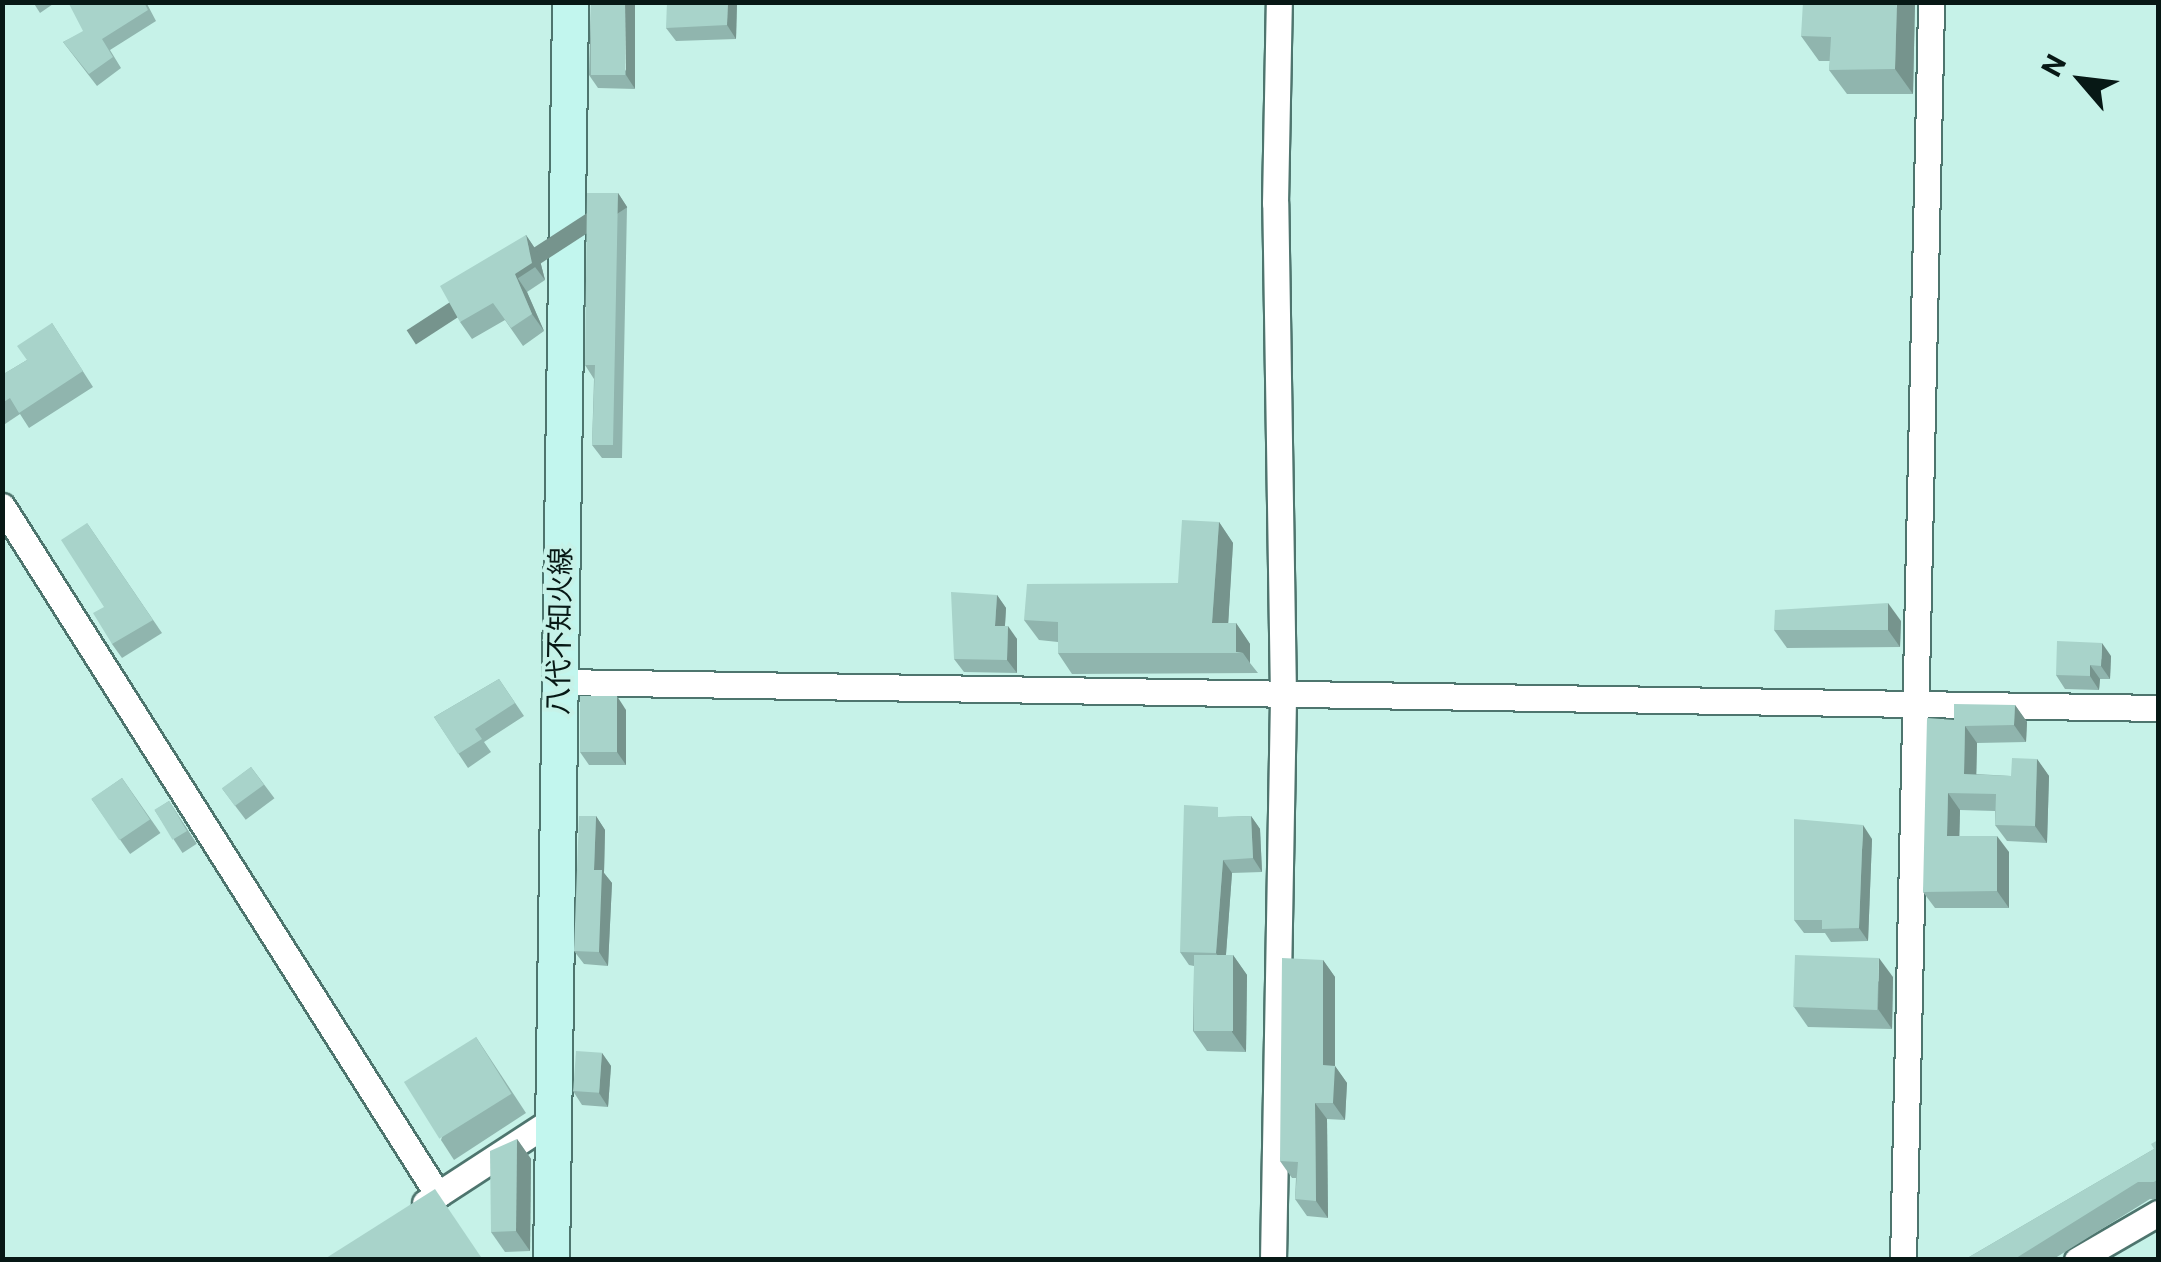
<!DOCTYPE html>
<html>
<head>
<meta charset="utf-8">
<style>
	body { margin:0 }
	#map { position:relative; width:2161px; height:1262px; overflow:hidden; background:#c6f2e8; font-family:Roboto,"Noto Sans JP",sans-serif }
	div>[style] { position:absolute }
	.roads { filter:drop-shadow(2px 0 #4e756e) drop-shadow(-2px 0 #4e756e) drop-shadow(0 2px #4e756e) drop-shadow(0 -2px #4e756e) }
	.street>* { height:25px; margin:-12.5px; padding:0 12.5px; transform-origin:12.5px; border-radius:12.5px; background:#fff }
	.secondary>* { height:35px; margin:-17.5px; padding:0 17.5px; transform-origin:17.5px; border-radius:17.5px; background:#c2f6ee }
	.wall>* { inset:0; background:#90b5ae; transform-origin:0 0 }
	.shaded-wall>* { inset:0; background:#76948d; transform-origin:0 0 }
	.building>* { inset:0; background:#a8d3ca; transform-origin:0 0 }
	span { translate:-50% -50%; white-space:nowrap; text-align:center; line-height:1.15; -webkit-text-stroke:8px #c6f2e8; paint-order:stroke }
	.street-label { font-size:28px; color:#071815 }
	.frame { position:absolute; inset:0; border:5px solid #071815; pointer-events:none }
	.north { position:absolute; left:2031px; top:30px; width:100px; height:100px; -webkit-text-stroke:8px #c6f2e8; paint-order:stroke; rotate:298deg; font-size:28px; font-weight:700; line-height:40px; text-align:center; color:#071815 }
	.north::after { content:''; display:block; margin:auto; width:35px; height:45px; background:#071815; clip-path:polygon(50% 0,100% 100%,50% 72%,0 100%) }
</style>
</head>
<body>
<div id="map">
	<div class="roads">
		<div class="street">
			<div style="left:2px;top:506px;width:815px;rotate:57.67deg"></div>
			<div style="left:559px;top:682px;width:1599px;rotate:0.93deg"></div>
			<div style="left:425px;top:1203px;width:150px;rotate:-33.1deg"></div>
			<div style="left:1273px;top:1260px;width:564px;rotate:-88.98deg"></div>
			<div style="left:1283px;top:696px;width:493px;rotate:-90.9deg"></div>
			<div style="left:1275px;top:203px;width:201px;rotate:-88.9deg"></div>
			<div style="left:1903px;top:1260px;width:1258px;rotate:-88.72deg"></div>
			<div style="left:2077px;top:1260px;width:94px;rotate:-30.1deg"></div>
		</div>
		<div class="secondary">
			<div style="left:551px;top:1260px;width:1258px;rotate:-89.13deg"></div>
		</div>
	</div>
	<div class="wall">
		<div style="clip-path:polygon(33px 2px,56px 2px,40px 13px)"></div>
		<div style="clip-path:polygon(146px 2px,156px 21px,110px 50px,121px 68px,97px 86px,63px 42px)"></div>
		<div style="clip-path:polygon(591px 2px,635px 89px,598px 88px,589px 75px)"></div>
		<div style="clip-path:polygon(737px 2px,736px 39px,676px 41px,666px 28px)"></div>
		<div style="clip-path:polygon(1915px 2px,1913px 94px,1847px 94px,1829px 70px,1830px 61px,1819px 61px,1801px 36px)"></div>
		<div style="clip-path:polygon(618px 193px,627px 207px,622px 458px,602px 458px,592px 445px,594px 379px,585px 365px)"></div>
		<div style="clip-path:polygon(526px 235px,538px 253px,545px 280px,527px 292px,544px 331px,523px 346px,505px 320px,472px 339px,460px 322px)"></div>
		<div style="clip-path:polygon(52px 323px,93px 387px,29px 428px,20px 414px,2px 426px,2px 375px,27px 360px)"></div>
		<div style="clip-path:polygon(1219px 522px,1233px 543px,1228px 623px,1236px 623px,1250px 644px,1250px 663px,1258px 673px,1072px 674px,1058px 653px,1058px 642px,1039px 640px,1024px 620px,1178px 583px)"></div>
		<div style="clip-path:polygon(87px 523px,162px 633px,122px 658px,112px 644px)"></div>
		<div style="clip-path:polygon(997px 595px,1006px 608px,1005px 626px,1017px 639px,1017px 673px,964px 672px,954px 659px)"></div>
		<div style="clip-path:polygon(1901px 621px,1900px 647px,1787px 648px,1774px 630px)"></div>
		<div style="clip-path:polygon(2111px 656px,2110px 679px,2100px 679px,2099px 690px,2065px 689px,2056px 675px)"></div>
		<div style="clip-path:polygon(499px 679px,524px 716px,484px 742px,491px 752px,468px 768px,434px 717px)"></div>
		<div style="clip-path:polygon(2015px 705px,2027px 722px,2026px 742px,1977px 743px,1976px 774px,2011px 776px,2037px 759px,2049px 776px,2047px 843px,2007px 841px,1995px 825px,1995px 811px,1960px 810px,1959px 836px,2009px 852px,2009px 908px,1935px 908px,1923px 892px,1954px 720px)"></div>
		<div style="clip-path:polygon(626px 710px,626px 765px,589px 765px,580px 752px)"></div>
		<div style="left:251px;top:767px;width:39px;height:36px;rotate:53deg"></div>
		<div style="left:122px;top:778px;width:67px;height:37px;rotate:55deg"></div>
		<div style="left:169px;top:801px;width:51px;height:17px;rotate:57deg"></div>
		<div style="clip-path:polygon(596px 816px,605px 830px,604px 873px,612px 883px,608px 966px,584px 964px,574px 951px)"></div>
		<div style="clip-path:polygon(1251px 816px,1260px 829px,1262px 872px,1232px 873px,1226px 955px,1233px 955px,1247px 975px,1246px 1052px,1207px 1051px,1193px 1031px,1194px 966px,1189px 965px,1180px 952px,1225px 817px)"></div>
		<div style="clip-path:polygon(1872px 839px,1868px 941px,1831px 942px,1825px 933px,1804px 933px,1794px 920px)"></div>
		<div style="clip-path:polygon(1323px 960px,1335px 977px,1335px 1066px,1347px 1083px,1345px 1120px,1327px 1119px,1328px 1218px,1307px 1216px,1295px 1199px,1296px 1178px,1292px 1178px,1280px 1161px)"></div>
		<div style="clip-path:polygon(1893px 977px,1892px 1029px,1808px 1027px,1794px 1007px)"></div>
		<div style="clip-path:polygon(476px 1037px,526px 1113px,454px 1160px,441px 1140px)"></div>
		<div style="clip-path:polygon(602px 1053px,611px 1066px,608px 1107px,582px 1105px,573px 1091px)"></div>
		<div style="clip-path:polygon(517px 1139px,531px 1159px,530px 1251px,505px 1252px,491px 1232px)"></div>
		<div style="clip-path:polygon(2158px 1140px,2158px 1199px,2150px 1199px,2052px 1260px,1964px 1260px,2154px 1149px)"></div>
	</div>
	<div class="shaded-wall">
		<div style="clip-path:polygon(625px 2px,635px 2px,635px 89px,626px 75px)"></div>
		<div style="clip-path:polygon(728px 2px,737px 2px,736px 39px,727px 25px)"></div>
		<div style="clip-path:polygon(1897px 2px,1915px 2px,1913px 94px,1895px 69px)"></div>
		<div style="left:618px;top:193px;width:17px;height:252px;rotate:57deg"></div>
		<div style="clip-path:polygon(526px 235px,538px 253px,545px 280px,532px 263px)"></div>
		<div style="clip-path:polygon(515px 274px,527px 292px,544px 331px,532px 314px)"></div>
		<div style="clip-path:polygon(1219px 522px,1233px 543px,1227px 644px,1212px 623px)"></div>
		<div style="clip-path:polygon(997px 595px,1006px 608px,1004px 639px,995px 626px)"></div>
		<div style="clip-path:polygon(1888px 603px,1901px 621px,1900px 647px,1888px 630px)"></div>
		<div style="clip-path:polygon(1236px 623px,1250px 644px,1250px 663px,1243px 653px,1236px 652px)"></div>
		<div style="clip-path:polygon(1008px 626px,1017px 639px,1017px 673px,1007px 660px)"></div>
		<div style="clip-path:polygon(2102px 643px,2111px 656px,2110px 679px,2101px 666px)"></div>
		<div style="clip-path:polygon(2090px 665px,2100px 679px,2099px 690px,2090px 676px)"></div>
		<div style="clip-path:polygon(617px 696px,626px 710px,626px 765px,617px 752px)"></div>
		<div style="clip-path:polygon(2015px 705px,2027px 722px,2026px 742px,2014px 725px)"></div>
		<div style="clip-path:polygon(1965px 726px,1977px 743px,1976px 791px,1964px 774px)"></div>
		<div style="clip-path:polygon(2037px 759px,2049px 776px,2047px 843px,2035px 826px)"></div>
		<div style="clip-path:polygon(1948px 793px,1960px 810px,1959px 853px,1947px 836px)"></div>
		<div style="clip-path:polygon(596px 816px,605px 830px,604px 873px,612px 883px,608px 966px,599px 952px,594px 870px)"></div>
		<div style="clip-path:polygon(1251px 816px,1260px 829px,1262px 872px,1253px 858px)"></div>
		<div style="clip-path:polygon(1863px 825px,1872px 839px,1868px 941px,1859px 928px)"></div>
		<div style="clip-path:polygon(1997px 836px,2009px 852px,2009px 908px,1997px 891px)"></div>
		<div style="clip-path:polygon(1223px 860px,1232px 873px,1225px 967px,1216px 953px)"></div>
		<div style="clip-path:polygon(1233px 955px,1247px 975px,1246px 1052px,1232px 1032px)"></div>
		<div style="clip-path:polygon(1879px 958px,1893px 977px,1892px 1029px,1878px 1009px)"></div>
		<div style="clip-path:polygon(1323px 960px,1335px 977px,1335px 1066px,1347px 1083px,1345px 1120px,1333px 1103px,1323px 1065px)"></div>
		<div style="clip-path:polygon(602px 1053px,611px 1066px,608px 1107px,599px 1093px)"></div>
		<div style="clip-path:polygon(1315px 1103px,1327px 1119px,1328px 1218px,1316px 1201px)"></div>
		<div style="clip-path:polygon(517px 1139px,531px 1159px,530px 1251px,516px 1231px)"></div>
	</div>
	<div class="building">
		<div style="clip-path:polygon(68px 2px,144px 2px,148px 10px,102px 39px,113px 57px,89px 74px,63px 42px,83px 31px)"></div>
		<div style="left:591px;top:2px;width:34px;height:73px"></div>
		<div style="clip-path:polygon(667px 2px,728px 2px,727px 25px,666px 28px)"></div>
		<div style="clip-path:polygon(1803px 2px,1897px 2px,1895px 69px,1829px 70px,1831px 37px,1801px 36px)"></div>
		<div style="clip-path:polygon(587px 193px,618px 193px,613px 445px,592px 445px,595px 365px,585px 365px)"></div>
		<div style="clip-path:polygon(526px 235px,532px 263px,515px 274px,532px 314px,511px 328px,493px 303px,460px 322px,440px 286px)"></div>
		<div style="clip-path:polygon(52px 323px,83px 371px,19px 413px,10px 398px,2px 403px,2px 375px,27px 360px,17px 346px)"></div>
		<div style="clip-path:polygon(1182px 520px,1219px 522px,1212px 623px,1236px 623px,1236px 652px,1243px 653px,1058px 653px,1058px 622px,1024px 620px,1027px 584px,1178px 583px)"></div>
		<div style="clip-path:polygon(87px 523px,153px 620px,112px 644px,93px 613px,104px 607px,61px 540px)"></div>
		<div style="clip-path:polygon(951px 592px,997px 595px,995px 626px,1008px 626px,1007px 660px,954px 659px)"></div>
		<div style="clip-path:polygon(1888px 603px,1888px 630px,1774px 630px,1775px 610px)"></div>
		<div style="clip-path:polygon(2057px 641px,2102px 643px,2101px 666px,2090px 665px,2090px 676px,2056px 675px)"></div>
		<div style="clip-path:polygon(499px 679px,515px 703px,475px 729px,482px 739px,458px 754px,434px 717px)"></div>
		<div style="left:580px;top:696px;width:37px;height:56px"></div>
		<div style="clip-path:polygon(1954px 704px,2015px 705px,2014px 725px,1965px 726px,1964px 774px,2011px 776px,2012px 758px,2037px 759px,2035px 826px,1995px 825px,1996px 794px,1948px 793px,1947px 836px,1997px 836px,1997px 891px,1923px 892px,1927px 718px,1954px 720px)"></div>
		<div style="left:251px;top:767px;width:22px;height:36px;rotate:54deg"></div>
		<div style="left:122px;top:778px;width:50px;height:37px;rotate:56deg"></div>
		<div style="left:169px;top:801px;width:35px;height:17px;rotate:59deg"></div>
		<div style="clip-path:polygon(1184px 805px,1218px 807px,1218px 817px,1251px 816px,1253px 858px,1223px 860px,1216px 953px,1180px 952px)"></div>
		<div style="clip-path:polygon(579px 816px,596px 816px,594px 870px,602px 870px,599px 952px,574px 951px)"></div>
		<div style="clip-path:polygon(1794px 819px,1863px 825px,1859px 928px,1822px 929px,1822px 920px,1794px 920px)"></div>
		<div style="left:1194px;top:955px;width:39px;height:76px"></div>
		<div style="left:1795px;top:955px;width:84px;height:52px;rotate:2deg"></div>
		<div style="clip-path:polygon(1282px 958px,1323px 960px,1323px 1065px,1335px 1066px,1333px 1103px,1315px 1103px,1316px 1201px,1295px 1199px,1298px 1162px,1280px 1161px)"></div>
		<div style="left:476px;top:1037px;width:67px;height:85px;rotate:58deg"></div>
		<div style="left:576px;top:1051px;width:26px;height:40px;rotate:4deg"></div>
		<div style="clip-path:polygon(517px 1139px,516px 1231px,491px 1232px,490px 1151px)"></div>
		<div style="clip-path:polygon(2158px 1140px,2158px 1179px,2154px 1182px,2138px 1182px,2013px 1260px,1964px 1260px,2154px 1149px,2151px 1144px)"></div>
		<div style="clip-path:polygon(435px 1189px,483px 1260px,323px 1260px)"></div>
	</div>
	<div class="street-label">
		<span style="left:560px;top:631px;rotate:-89deg">八代不知火線</span>
	</div>
	<div class="frame"></div>
	<div class="north">N</div>
</div>
</body>
</html>
